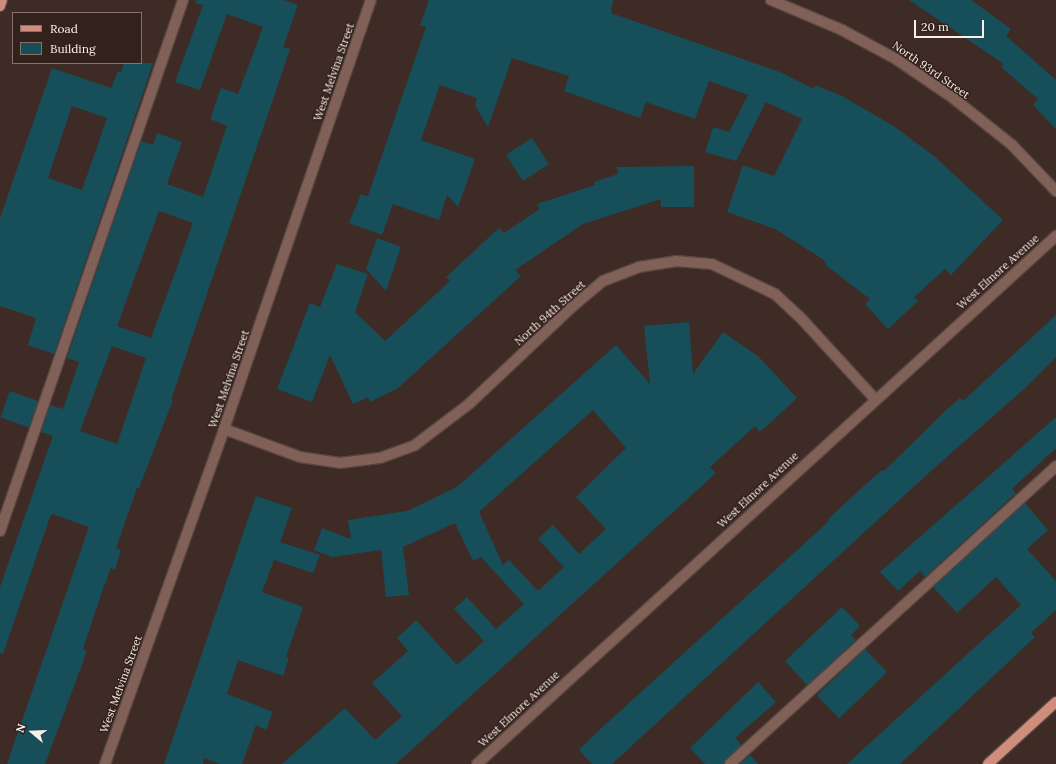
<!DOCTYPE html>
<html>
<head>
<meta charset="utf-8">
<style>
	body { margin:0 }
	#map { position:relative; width:1056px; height:764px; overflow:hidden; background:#3e2b26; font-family:Lora,serif }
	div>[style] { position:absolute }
	.building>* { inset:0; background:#164f59; transform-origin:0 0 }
	.roads { filter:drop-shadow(1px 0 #594642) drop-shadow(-1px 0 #594642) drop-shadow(0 1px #594642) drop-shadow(0 -1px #594642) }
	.minor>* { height:10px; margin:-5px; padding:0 5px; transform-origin:5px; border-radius:5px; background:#806057 }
	.major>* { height:10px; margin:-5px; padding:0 5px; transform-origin:5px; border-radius:5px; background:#cf8d7c }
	span { translate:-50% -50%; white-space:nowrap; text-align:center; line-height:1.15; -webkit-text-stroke:3px #33211c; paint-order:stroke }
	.street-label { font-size:11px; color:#fcefeb }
	.legend { position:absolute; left:12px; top:12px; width:130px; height:52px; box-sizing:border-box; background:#33211c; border:1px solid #83736f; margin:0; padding:5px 7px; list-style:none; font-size:12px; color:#fcefeb }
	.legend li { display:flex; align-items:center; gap:8px; height:20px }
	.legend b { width:20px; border:1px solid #83736f }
	.north { position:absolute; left:12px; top:712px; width:40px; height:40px; -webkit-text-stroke:3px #33211c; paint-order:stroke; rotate:289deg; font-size:11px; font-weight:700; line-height:16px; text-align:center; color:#fcefeb }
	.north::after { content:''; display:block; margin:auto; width:14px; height:18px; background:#fcefeb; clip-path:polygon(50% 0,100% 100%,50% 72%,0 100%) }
	.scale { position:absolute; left:914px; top:20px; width:70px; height:18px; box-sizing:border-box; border:2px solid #fcefeb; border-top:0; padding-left:5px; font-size:12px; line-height:14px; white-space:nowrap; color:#fcefeb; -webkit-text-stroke:3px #33211c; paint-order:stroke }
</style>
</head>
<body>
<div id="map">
	<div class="building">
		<div style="clip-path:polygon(evenodd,196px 0,284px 0,298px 5px,283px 47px,290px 49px,171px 400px,173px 400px,139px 488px,137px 488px,116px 548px,121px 550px,115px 570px,111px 568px,103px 589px,83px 649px,87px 651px,45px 764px,7px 764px,89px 527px,52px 514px,50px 517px,3px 654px,0 653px,0 587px,53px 436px,41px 432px,50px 405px,63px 409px,79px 362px,67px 358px,141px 141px,153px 145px,157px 133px,182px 142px,167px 184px,203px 197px,227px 126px,210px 119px,221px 88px,238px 94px,263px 27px,227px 14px,200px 90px,175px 82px,203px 5px,195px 3px,196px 0,159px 211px,193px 223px,151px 338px,117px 326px,159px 211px,196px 0,112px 346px,146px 358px,117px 444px,80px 431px,112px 346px)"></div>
		<div style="clip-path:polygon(429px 0,613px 0,611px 13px,780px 72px,814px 89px,815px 85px,842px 96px,892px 125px,934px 156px,1003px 220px,951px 275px,945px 269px,914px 297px,918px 301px,888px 329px,865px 304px,870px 299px,827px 266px,824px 260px,775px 229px,727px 212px,743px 165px,774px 176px,802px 119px,766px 102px,736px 161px,705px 152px,713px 127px,729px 132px,748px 95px,709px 81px,695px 119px,646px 102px,640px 118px,564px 91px,569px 76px,512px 58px,488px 127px,475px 106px,477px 98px,440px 85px,439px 87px,421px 140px,475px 159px,458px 207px,447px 195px,439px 220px,393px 204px,382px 235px,349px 223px,361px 194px,368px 196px,426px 27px,420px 25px)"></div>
		<div style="clip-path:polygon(909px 0,971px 0,1011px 29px,1006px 36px,1056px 80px,1056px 129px,1033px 105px,1038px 99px,1001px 67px,1004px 64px)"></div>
		<div style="clip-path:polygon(evenodd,124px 63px,153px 63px,54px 354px,28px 345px,36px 318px,0 306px,0 218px,52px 68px,111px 88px,118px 71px,121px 72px,124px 63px,72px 106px,107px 118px,82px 190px,48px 178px,72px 106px)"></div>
		<div style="left:532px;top:138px;width:31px;height:31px;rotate:57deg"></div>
		<div style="clip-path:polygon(694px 166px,694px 207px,661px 207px,661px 199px,583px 224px,515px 270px,521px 276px,398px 388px,370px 402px,368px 397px,353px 404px,330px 355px,312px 402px,277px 389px,310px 303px,320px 307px,337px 264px,368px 274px,355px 312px,385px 341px,450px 281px,446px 277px,499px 228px,504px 233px,540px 209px,537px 204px,595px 185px,594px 182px,618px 174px,617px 167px)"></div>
		<div style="clip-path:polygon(377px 238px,401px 247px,386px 291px,366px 269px)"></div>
		<div style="clip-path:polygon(1056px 315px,1056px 357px,1024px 389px,932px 470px,612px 764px,592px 764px,579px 750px,594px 735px,829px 521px,828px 519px,866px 484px,882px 470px,884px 471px,945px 411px,960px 398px,963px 401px)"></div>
		<div style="clip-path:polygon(evenodd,689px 322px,693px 374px,723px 332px,759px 357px,797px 398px,760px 432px,755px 426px,710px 467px,716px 473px,396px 764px,282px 764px,345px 708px,375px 740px,402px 716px,372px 683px,408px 651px,397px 638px,416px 620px,457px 665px,484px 641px,454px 609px,467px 597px,496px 629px,524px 604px,481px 557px,473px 561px,455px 523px,403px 547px,409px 595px,386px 597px,381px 550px,332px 557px,314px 550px,322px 528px,351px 539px,348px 520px,407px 511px,457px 487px,616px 345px,650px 384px,644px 326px,689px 322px,593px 410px,626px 448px,576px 497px,606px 529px,579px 554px,553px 525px,538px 539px,564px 567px,538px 591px,509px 560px,503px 565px,479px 512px,593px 410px)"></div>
		<div style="left:10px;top:391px;width:30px;height:28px;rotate:20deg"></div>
		<div style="clip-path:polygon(1056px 417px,1056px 448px,1012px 489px,1016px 493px,925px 577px,920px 571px,898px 591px,880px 572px)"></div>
		<div style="clip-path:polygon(256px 496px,292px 508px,280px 542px,320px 555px,313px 573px,274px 560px,262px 592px,303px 607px,286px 657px,289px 658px,283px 676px,238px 660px,227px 694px,273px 712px,266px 730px,256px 725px,242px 764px,220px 764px,204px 758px,203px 764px,164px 764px)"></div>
		<div style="clip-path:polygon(1025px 503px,1048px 530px,1027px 549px,1056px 581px,1056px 610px,1031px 633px,1035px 637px,900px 764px,847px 764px,1021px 605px,996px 577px,957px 613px,933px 587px)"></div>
		<div style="clip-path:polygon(842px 607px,860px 626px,851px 635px,856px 640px,807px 685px,785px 661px)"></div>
		<div style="left:865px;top:649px;width:32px;height:67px;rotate:46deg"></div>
		<div style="clip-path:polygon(758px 682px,776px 702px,735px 738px,741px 745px,724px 764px,705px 764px,690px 748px)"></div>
		<div style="clip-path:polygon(750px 755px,758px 764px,740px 764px)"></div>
	</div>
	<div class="roads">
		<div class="minor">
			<div style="left:771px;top:0;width:77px;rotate:22.9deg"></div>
			<div style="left:842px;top:30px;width:61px;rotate:28.2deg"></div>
			<div style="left:896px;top:59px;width:69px;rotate:34.4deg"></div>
			<div style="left:953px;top:98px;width:75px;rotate:38.5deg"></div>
			<div style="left:1012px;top:145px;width:64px;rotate:46.3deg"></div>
			<div style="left:224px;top:429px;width:81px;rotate:20.2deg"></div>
			<div style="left:300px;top:457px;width:40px;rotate:8.5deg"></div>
			<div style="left:340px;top:463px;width:40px;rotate:-7.1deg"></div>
			<div style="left:380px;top:458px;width:37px;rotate:-20deg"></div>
			<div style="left:415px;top:445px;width:68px;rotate:-37.2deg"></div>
			<div style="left:469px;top:404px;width:141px;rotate:-43.3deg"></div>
			<div style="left:572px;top:307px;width:40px;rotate:-40deg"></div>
			<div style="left:603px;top:281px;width:39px;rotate:-21deg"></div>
			<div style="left:639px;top:267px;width:37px;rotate:-9deg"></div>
			<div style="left:676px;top:261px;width:36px;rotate:5deg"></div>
			<div style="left:712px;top:264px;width:70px;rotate:25.5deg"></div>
			<div style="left:775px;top:294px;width:33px;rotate:43deg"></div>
			<div style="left:799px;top:316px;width:113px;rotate:47.5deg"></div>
			<div style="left:0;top:531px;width:562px;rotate:-70.98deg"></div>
			<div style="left:105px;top:764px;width:356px;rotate:-70.4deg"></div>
			<div style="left:224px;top:429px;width:453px;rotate:-71.1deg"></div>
			<div style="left:477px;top:764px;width:784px;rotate:-42.36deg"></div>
			<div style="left:730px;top:764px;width:442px;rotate:-42.4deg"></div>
		</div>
		<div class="major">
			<div style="left:0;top:6px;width:6px;rotate:-72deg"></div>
			<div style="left:988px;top:764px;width:92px;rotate:-42.4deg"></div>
		</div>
	</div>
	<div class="street-label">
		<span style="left:931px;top:70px;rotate:35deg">North 93rd Street</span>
		<span style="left:334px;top:72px;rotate:-71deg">West Melvina Street</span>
		<span style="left:998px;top:272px;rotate:-42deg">West Elmore Avenue</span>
		<span style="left:550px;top:313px;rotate:-42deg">North 94th Street</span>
		<span style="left:229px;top:379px;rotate:-71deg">West Melvina Street</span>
		<span style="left:758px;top:490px;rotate:-43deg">West Elmore Avenue</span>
		<span style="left:121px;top:684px;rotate:-70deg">West Melvina Street</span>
		<span style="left:519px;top:709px;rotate:-43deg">West Elmore Avenue</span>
	</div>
	<ul class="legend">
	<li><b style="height:5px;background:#cf8d7c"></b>Road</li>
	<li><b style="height:11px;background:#164f59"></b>Building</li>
	</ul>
	<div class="north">N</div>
	<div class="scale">20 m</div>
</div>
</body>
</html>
